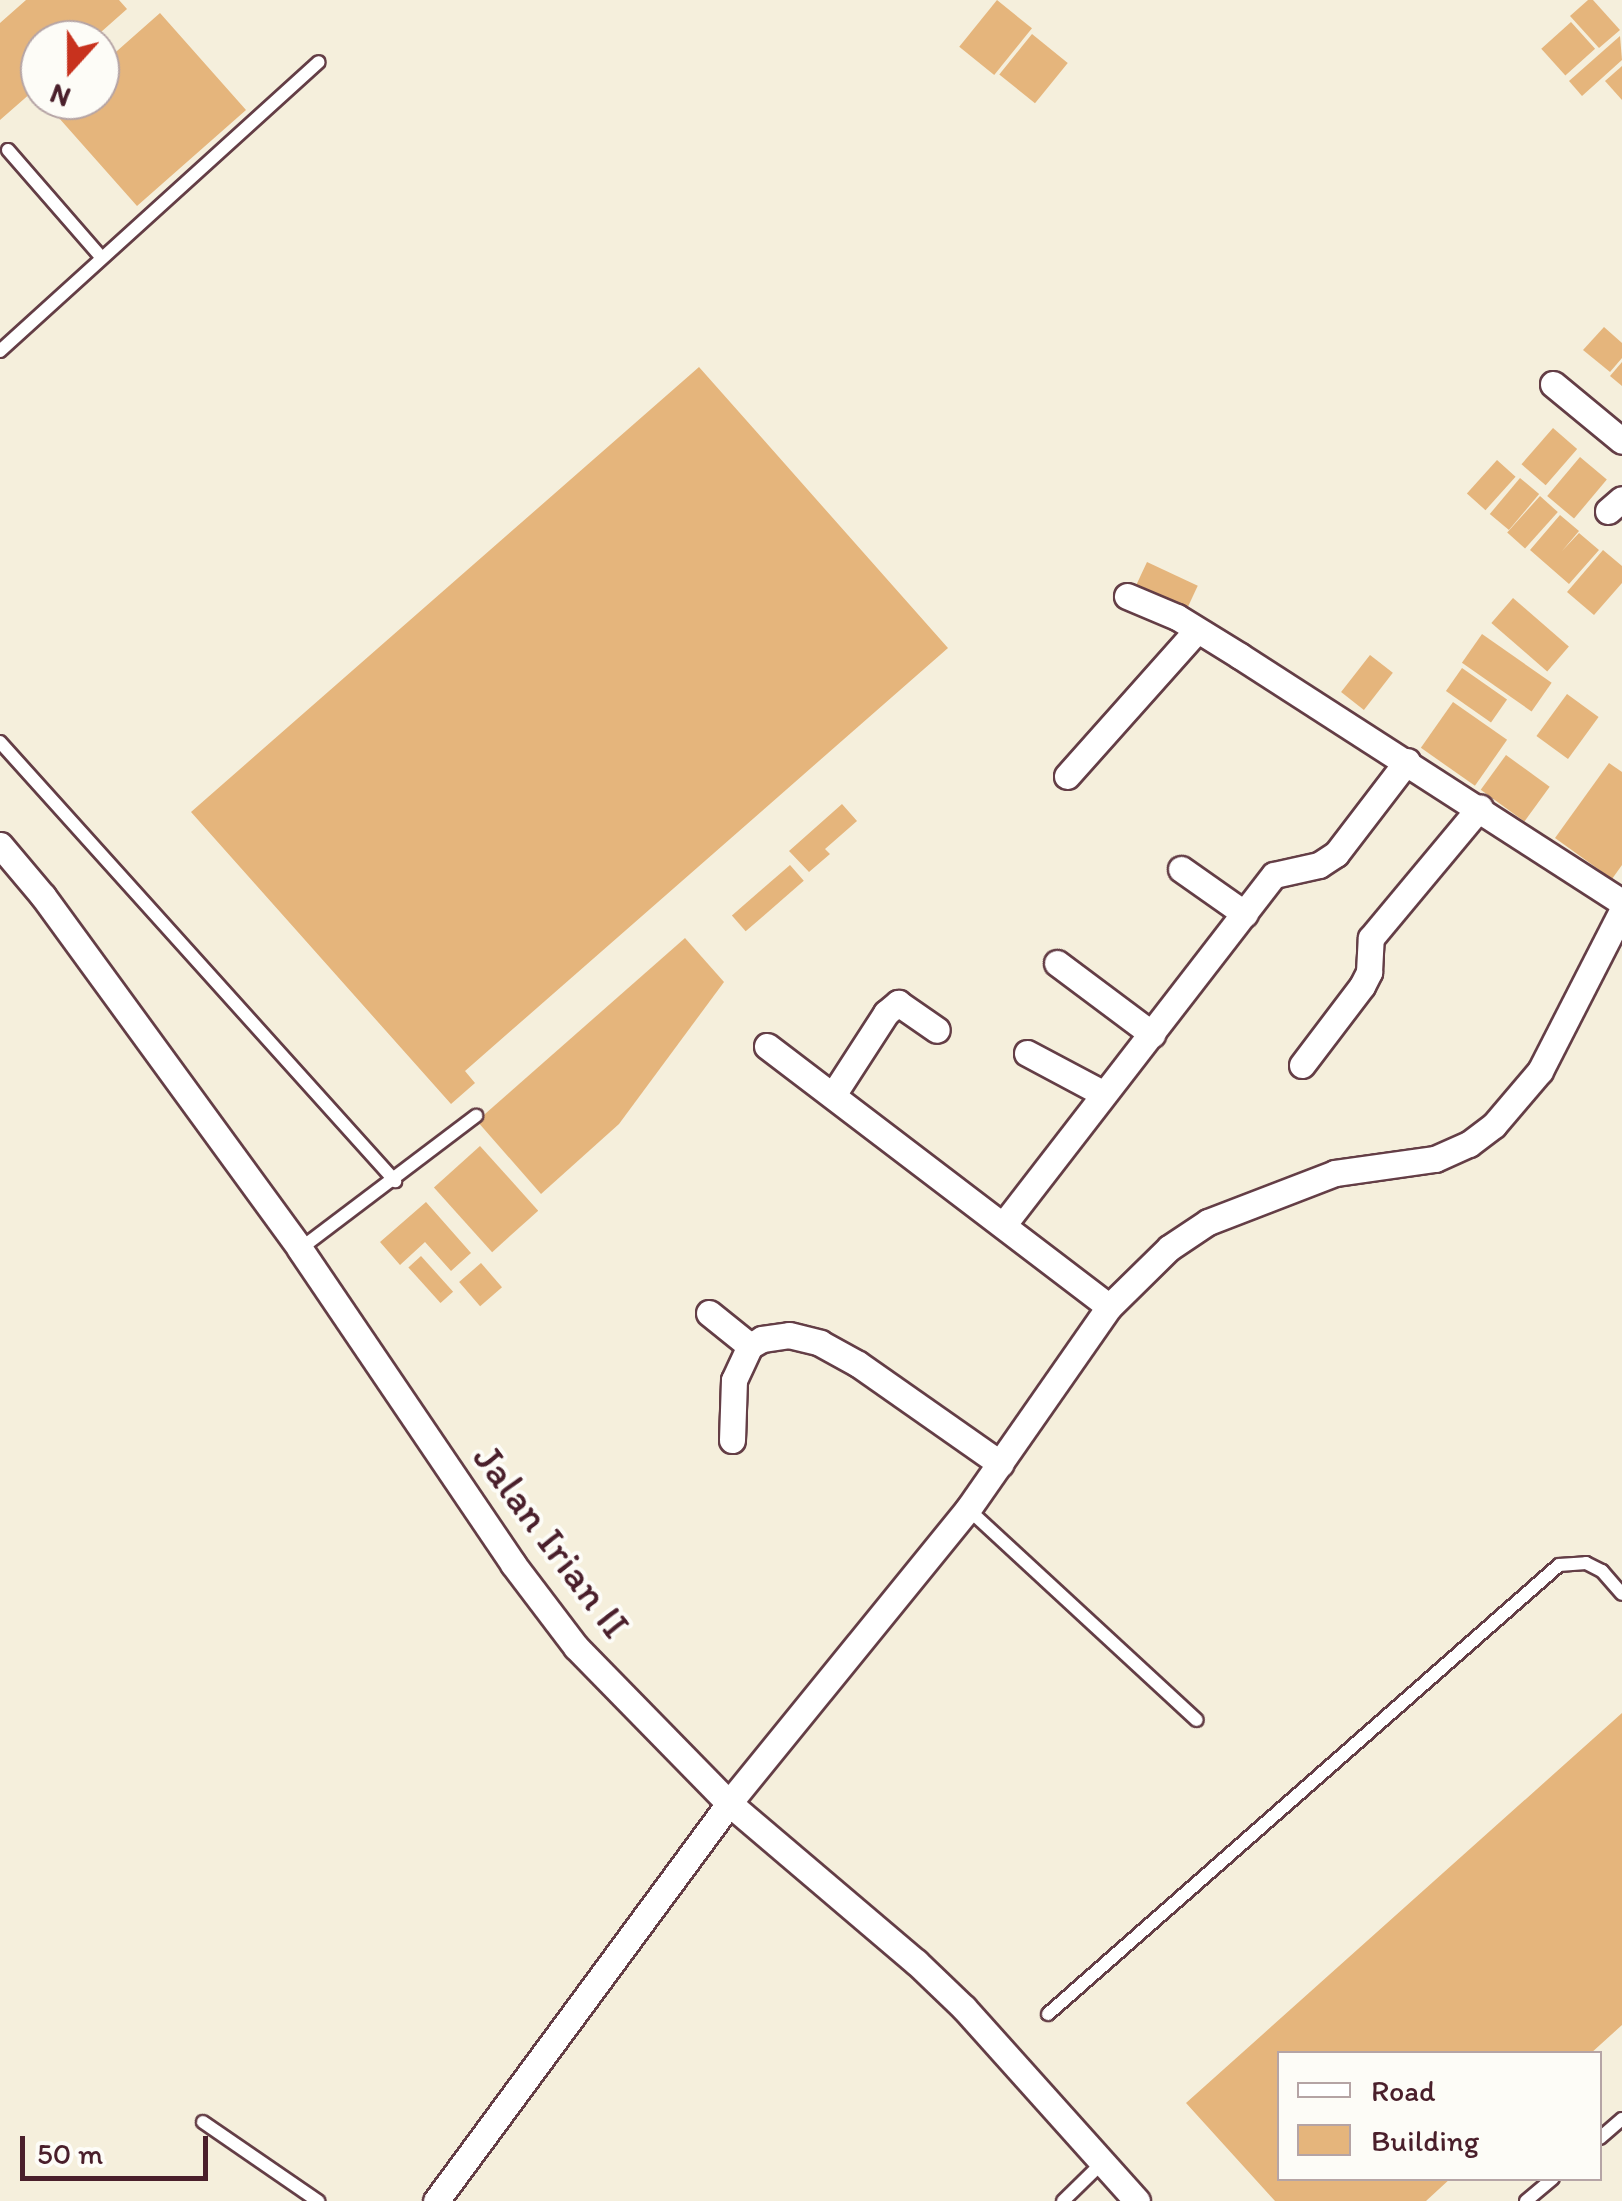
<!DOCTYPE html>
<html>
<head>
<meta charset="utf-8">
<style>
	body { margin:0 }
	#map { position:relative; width:1622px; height:2201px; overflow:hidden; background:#f5efdc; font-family:Itim,sans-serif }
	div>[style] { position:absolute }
	.building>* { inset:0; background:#e5b57c; transform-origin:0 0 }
	.roads { filter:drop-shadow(2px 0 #643e46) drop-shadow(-2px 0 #643e46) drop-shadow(0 2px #643e46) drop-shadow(0 -2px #643e46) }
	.lane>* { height:12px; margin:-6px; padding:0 6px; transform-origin:6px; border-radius:6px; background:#fff }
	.street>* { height:25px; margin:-12.5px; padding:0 12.5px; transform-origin:12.5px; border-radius:12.5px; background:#fff }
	span { translate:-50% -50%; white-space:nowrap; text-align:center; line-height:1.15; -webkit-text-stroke:8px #fdfcf7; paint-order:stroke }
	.street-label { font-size:42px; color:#4a1f2b }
	.legend { position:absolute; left:1277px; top:2051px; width:325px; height:130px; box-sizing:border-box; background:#fdfcf7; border:2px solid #b5a4a5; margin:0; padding:12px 18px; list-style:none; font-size:30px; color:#4a1f2b }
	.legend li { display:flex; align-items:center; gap:20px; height:50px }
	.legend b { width:50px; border:2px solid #b5a4a5 }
	.north { position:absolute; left:20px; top:20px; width:100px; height:100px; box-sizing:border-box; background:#fdfcf7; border:2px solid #b5a4a5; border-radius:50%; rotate:201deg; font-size:28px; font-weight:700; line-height:40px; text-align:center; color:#4a1f2b }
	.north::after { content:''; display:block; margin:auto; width:35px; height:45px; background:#c8321e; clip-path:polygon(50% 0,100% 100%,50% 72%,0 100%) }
	.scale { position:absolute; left:20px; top:2136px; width:188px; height:45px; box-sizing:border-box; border:5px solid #4a1f2b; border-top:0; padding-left:12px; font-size:30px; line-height:35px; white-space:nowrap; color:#4a1f2b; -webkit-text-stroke:8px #fdfcf7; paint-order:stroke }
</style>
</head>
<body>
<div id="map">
	<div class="building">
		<div style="clip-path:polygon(26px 0,119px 0,127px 9px,92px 40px,40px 40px,40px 85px,0 120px,0 23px)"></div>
		<div style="left:997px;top:0;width:45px;height:60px;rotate:39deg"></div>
		<div style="clip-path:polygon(1588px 0,1593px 0,1620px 30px,1599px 48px,1570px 16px)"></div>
		<div style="clip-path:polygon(160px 13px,246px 110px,137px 206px,51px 109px,62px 100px,100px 100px,100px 66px)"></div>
		<div style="left:1571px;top:22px;width:36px;height:40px;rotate:48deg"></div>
		<div style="left:1032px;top:34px;width:46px;height:52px;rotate:39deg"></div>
		<div style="clip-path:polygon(1620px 36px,1622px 60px,1582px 96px,1569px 81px)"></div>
		<div style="clip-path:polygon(1622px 66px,1622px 100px,1605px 81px)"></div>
		<div style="clip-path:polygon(1604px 327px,1622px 343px,1622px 358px,1610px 372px,1583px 350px)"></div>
		<div style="clip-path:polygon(1622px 362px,1622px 386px,1610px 376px)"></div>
		<div style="clip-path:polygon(699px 367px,948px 648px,465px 1071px,475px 1083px,451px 1104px,191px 812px)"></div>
		<div style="left:1553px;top:428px;width:32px;height:48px;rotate:41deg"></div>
		<div style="left:1580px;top:457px;width:35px;height:51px;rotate:40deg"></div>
		<div style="left:1497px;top:460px;width:25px;height:45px;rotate:42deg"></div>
		<div style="left:1520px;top:478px;width:25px;height:47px;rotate:40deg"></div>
		<div style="left:1540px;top:496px;width:24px;height:49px;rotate:42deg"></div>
		<div style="clip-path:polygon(1560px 515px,1579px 531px,1562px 551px,1579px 533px,1599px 550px,1569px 584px,1530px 550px)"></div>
		<div style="clip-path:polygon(1603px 550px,1622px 566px,1622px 583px,1594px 615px,1567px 592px)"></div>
		<div style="left:1147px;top:562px;width:56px;height:32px;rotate:25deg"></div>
		<div style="left:1513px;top:598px;width:74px;height:33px;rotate:41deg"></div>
		<div style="left:1482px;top:634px;width:85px;height:35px;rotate:35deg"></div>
		<div style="left:1370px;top:655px;width:29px;height:47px;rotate:38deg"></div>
		<div style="left:1462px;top:668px;width:55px;height:28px;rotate:35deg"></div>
		<div style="left:1567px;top:694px;width:39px;height:52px;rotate:36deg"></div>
		<div style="left:1453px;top:702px;width:66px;height:56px;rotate:35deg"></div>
		<div style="left:1506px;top:755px;width:54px;height:43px;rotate:36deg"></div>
		<div style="clip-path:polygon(1609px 763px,1622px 772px,1622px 865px,1612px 879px,1555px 838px)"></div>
		<div style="clip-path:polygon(842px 804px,857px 821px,825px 849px,830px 854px,809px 872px,789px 851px)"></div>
		<div style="left:790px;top:865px;width:21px;height:77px;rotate:49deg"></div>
		<div style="clip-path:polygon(685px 938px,724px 982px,619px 1124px,541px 1194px,477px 1121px)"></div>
		<div style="left:480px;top:1146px;width:87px;height:62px;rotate:48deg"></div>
		<div style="clip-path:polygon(426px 1202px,471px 1253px,451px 1271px,425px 1242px,400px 1265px,380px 1242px)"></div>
		<div style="left:421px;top:1256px;width:48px;height:17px;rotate:48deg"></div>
		<div style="left:481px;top:1263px;width:32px;height:29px;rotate:49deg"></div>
		<div style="clip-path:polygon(1622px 1713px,1622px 2025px,1590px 2054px,1279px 2054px,1279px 2178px,1451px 2178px,1426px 2201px,1275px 2201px,1186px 2103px)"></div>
	</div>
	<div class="roads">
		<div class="lane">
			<div style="left:8px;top:150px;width:143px;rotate:49deg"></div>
			<div style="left:0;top:351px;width:430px;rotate:-42.2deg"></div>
			<div style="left:0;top:742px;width:591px;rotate:48.02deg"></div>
			<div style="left:300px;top:1249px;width:221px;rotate:-37.1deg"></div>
			<div style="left:968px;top:1509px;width:311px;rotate:42.7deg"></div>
			<div style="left:1048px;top:2014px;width:680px;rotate:-41.3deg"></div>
			<div style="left:1559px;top:1565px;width:27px;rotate:-4deg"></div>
			<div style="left:1586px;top:1563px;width:18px;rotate:27deg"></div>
			<div style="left:1602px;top:1571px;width:30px;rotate:49deg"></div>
			<div style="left:203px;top:2122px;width:140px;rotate:34.5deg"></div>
			<div style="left:1600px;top:2138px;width:29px;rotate:-41deg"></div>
			<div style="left:1063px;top:2201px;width:54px;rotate:-44.3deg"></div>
			<div style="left:1526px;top:2201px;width:35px;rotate:-40deg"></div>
		</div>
		<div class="street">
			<div style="left:1553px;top:384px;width:89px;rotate:39.6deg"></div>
			<div style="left:1608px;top:511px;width:18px;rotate:-41deg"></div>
			<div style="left:1127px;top:596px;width:54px;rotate:22.8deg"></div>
			<div style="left:1177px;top:617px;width:74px;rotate:31.8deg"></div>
			<div style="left:1240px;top:656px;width:454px;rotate:32.8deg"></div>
			<div style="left:1067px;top:776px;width:195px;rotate:-48.3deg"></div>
			<div style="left:0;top:845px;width:67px;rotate:49.9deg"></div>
			<div style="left:43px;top:896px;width:437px;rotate:53.9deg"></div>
			<div style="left:300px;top:1249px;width:380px;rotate:55.9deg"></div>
			<div style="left:513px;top:1564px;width:104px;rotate:52.8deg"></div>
			<div style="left:576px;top:1647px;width:219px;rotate:45.6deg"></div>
			<div style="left:729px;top:1803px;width:245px;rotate:40.4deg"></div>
			<div style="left:916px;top:1962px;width:66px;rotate:43.8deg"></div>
			<div style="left:964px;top:2008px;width:259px;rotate:48.1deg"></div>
			<div style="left:1181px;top:869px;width:78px;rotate:35.1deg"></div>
			<div style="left:1057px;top:963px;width:119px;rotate:36.8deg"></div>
			<div style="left:767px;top:1046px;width:430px;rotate:37.3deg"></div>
			<div style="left:1027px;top:1053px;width:87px;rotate:28deg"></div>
			<div style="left:1302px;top:1065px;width:99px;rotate:-52.8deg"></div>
			<div style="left:1362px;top:986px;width:16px;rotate:-63deg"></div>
			<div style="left:1369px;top:972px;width:34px;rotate:-87deg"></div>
			<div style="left:1371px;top:938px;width:170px;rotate:-50.2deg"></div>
			<div style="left:833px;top:1095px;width:98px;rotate:-57.1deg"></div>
			<div style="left:886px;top:1013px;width:16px;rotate:-40deg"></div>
			<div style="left:898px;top:1003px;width:47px;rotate:34.7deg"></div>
			<div style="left:1004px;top:1224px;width:441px;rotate:-52.3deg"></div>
			<div style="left:1274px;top:875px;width:46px;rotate:-12.5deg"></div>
			<div style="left:1319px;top:865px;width:20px;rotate:-33deg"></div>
			<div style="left:1336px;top:854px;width:117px;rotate:-52.6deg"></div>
			<div style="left:709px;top:1313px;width:53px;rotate:38.8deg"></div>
			<div style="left:750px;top:1346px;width:14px;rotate:-30deg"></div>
			<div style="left:762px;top:1339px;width:27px;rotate:-8deg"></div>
			<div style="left:789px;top:1335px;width:32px;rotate:14deg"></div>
			<div style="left:820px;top:1343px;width:43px;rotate:28.9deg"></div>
			<div style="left:858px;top:1364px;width:174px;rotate:35deg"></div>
			<div style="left:732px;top:1440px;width:60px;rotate:-88.1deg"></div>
			<div style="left:734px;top:1380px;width:38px;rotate:-65deg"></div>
			<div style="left:436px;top:2201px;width:494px;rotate:-53.6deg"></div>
			<div style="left:729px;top:1803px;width:379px;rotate:-50.9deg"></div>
			<div style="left:968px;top:1509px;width:246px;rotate:-55.1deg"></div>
			<div style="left:1109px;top:1307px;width:84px;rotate:-44.5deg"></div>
			<div style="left:1169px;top:1248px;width:47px;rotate:-33.7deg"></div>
			<div style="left:1208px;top:1222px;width:136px;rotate:-21.1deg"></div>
			<div style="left:1335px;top:1173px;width:101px;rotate:-8deg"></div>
			<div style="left:1435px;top:1159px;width:37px;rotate:-24deg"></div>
			<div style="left:1469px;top:1144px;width:31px;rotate:-37deg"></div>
			<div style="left:1494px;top:1125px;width:71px;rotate:-49.6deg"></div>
			<div style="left:1540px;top:1071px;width:180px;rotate:-62.9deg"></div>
		</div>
	</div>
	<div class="street-label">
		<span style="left:552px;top:1541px;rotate:53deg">Jalan Irian II</span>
	</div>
	<ul class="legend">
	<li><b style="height:12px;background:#fff"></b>Road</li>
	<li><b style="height:28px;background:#e5b57c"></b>Building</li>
	</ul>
	<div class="north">N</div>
	<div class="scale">50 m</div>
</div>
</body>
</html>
